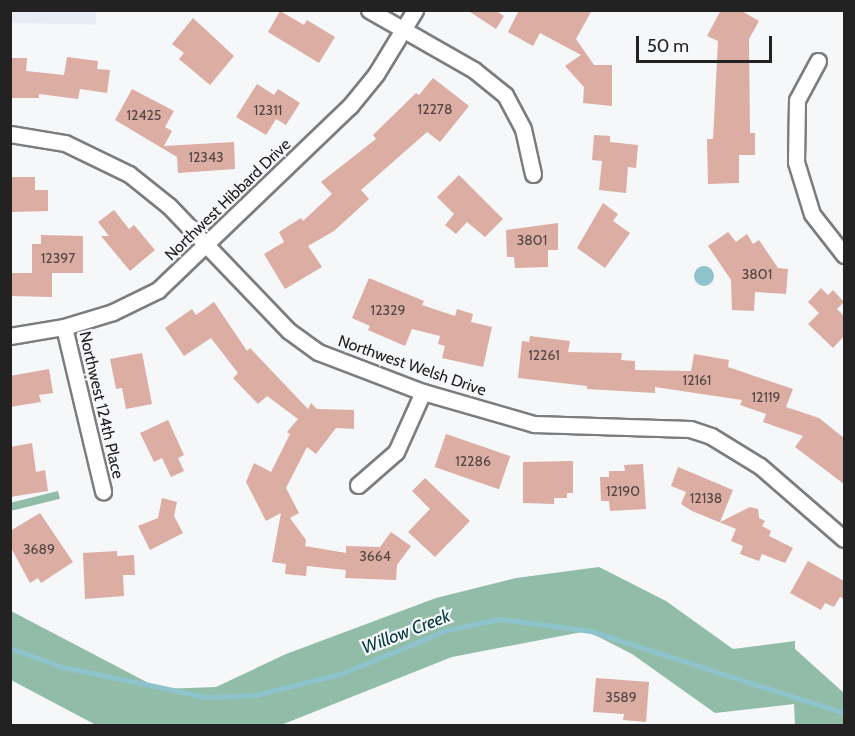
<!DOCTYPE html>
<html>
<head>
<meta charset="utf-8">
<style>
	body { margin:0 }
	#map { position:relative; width:855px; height:736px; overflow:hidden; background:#f6f7f9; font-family:Cabin,sans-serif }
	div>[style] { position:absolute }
	.built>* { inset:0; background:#e7ecf5; transform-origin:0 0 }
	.forest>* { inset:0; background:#91bda8; transform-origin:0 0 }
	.water>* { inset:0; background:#8ec3cb }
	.round { border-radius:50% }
	.stream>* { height:5px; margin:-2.5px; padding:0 2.5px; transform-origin:2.5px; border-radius:2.5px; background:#8ec3cb }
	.building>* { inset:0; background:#dbada3; transform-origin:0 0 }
	.roads { filter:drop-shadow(2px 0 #7c7d7e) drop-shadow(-2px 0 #7c7d7e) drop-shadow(0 2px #7c7d7e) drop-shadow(0 -2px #7c7d7e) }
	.minor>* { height:15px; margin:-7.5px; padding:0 7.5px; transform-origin:7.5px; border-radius:7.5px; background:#fff }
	span { translate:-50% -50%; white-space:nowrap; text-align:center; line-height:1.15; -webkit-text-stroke:4.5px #f6f7f9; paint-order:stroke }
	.number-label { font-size:14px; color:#504543 }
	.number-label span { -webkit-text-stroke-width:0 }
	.street-label { font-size:16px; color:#222223 }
	.water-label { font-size:18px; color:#063a40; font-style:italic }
	.frame { position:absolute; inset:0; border:12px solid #222223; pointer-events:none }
	.scale { position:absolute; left:636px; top:36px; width:136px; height:27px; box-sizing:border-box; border:3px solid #222223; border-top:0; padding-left:8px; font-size:18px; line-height:21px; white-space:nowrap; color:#222223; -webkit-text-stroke:4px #f6f7f9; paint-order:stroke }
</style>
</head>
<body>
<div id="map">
	<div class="built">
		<div style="left:11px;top:10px;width:85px;height:13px;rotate:1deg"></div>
	</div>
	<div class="forest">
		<div style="left:58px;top:491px;width:8px;height:50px;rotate:76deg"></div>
		<div style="clip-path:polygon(599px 567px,666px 601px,733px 649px,795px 641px,795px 649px,844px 693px,844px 725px,795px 725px,794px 704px,715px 713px,632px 654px,587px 631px,452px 657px,281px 725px,96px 725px,11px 680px,11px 611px,160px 689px,216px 687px,286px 654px,436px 598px,516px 578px)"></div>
	</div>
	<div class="water">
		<div class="round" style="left:694px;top:266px;width:20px;height:20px"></div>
	</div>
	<div class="stream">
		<div style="left:10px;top:648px;width:52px;rotate:20.2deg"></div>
		<div style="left:59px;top:666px;width:150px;rotate:11.9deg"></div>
		<div style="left:206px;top:697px;width:49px;rotate:-2.3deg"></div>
		<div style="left:255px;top:695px;width:91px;rotate:-14deg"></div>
		<div style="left:343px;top:673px;width:113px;rotate:-22.5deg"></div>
		<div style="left:447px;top:630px;width:53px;rotate:-11.9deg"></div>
		<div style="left:499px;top:619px;width:93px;rotate:7.4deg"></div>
		<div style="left:591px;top:631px;width:266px;rotate:18deg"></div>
	</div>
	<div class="building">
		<div style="clip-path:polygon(467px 10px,495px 10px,504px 16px,496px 29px)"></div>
		<div style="clip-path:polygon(519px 10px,592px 10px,576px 39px,594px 65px,612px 65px,612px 106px,583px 103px,584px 87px,565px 66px,581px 55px,540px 33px,533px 46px,508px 32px)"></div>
		<div style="clip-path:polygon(721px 10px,740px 10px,759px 21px,749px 39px,750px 133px,755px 133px,755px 155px,739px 155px,739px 183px,708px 184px,707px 139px,713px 139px,718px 41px,707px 36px)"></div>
		<div style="clip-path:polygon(280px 11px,304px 25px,307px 20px,335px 37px,319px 63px,268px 32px)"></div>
		<div style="clip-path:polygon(193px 18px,234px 56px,210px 85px,179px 59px,184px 53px,172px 44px)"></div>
		<div style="clip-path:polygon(67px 57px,98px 61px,97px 69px,110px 70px,107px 93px,80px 89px,78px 99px,39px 94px,39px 98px,10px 98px,10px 58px,27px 58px,26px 71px,64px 75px)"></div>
		<div style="clip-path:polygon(433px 78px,469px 106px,440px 142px,427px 132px,361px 190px,369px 199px,334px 231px,308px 246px,322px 267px,285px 289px,264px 254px,284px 242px,279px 232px,301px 218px,303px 221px,332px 194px,321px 182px,376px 139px,373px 135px,416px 93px,419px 95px)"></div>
		<div style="clip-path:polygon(257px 84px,274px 95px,278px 89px,300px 103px,286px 125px,276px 119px,266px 135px,236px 117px)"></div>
		<div style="clip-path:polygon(132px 89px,174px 111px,165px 127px,172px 131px,164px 146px,234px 142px,235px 169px,178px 173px,177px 157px,115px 120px)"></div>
		<div style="clip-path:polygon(594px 135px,610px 136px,610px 142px,638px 145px,636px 168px,628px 167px,626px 193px,599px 190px,602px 161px,592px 160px)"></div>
		<div style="clip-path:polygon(459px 175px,503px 219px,485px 237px,467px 222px,456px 234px,445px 225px,454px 214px,437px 197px)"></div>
		<div style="clip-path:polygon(10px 177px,35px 177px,35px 190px,48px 190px,48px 211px,10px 212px)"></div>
		<div style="clip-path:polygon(603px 203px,618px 214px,613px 221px,630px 233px,605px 268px,577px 248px)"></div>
		<div style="clip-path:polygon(114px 210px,129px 229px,134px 225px,155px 250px,130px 271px,101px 236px,109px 236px,98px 222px)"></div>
		<div style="clip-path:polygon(558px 223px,558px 250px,548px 250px,548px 267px,515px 268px,514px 257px,507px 257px,506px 230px)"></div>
		<div style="clip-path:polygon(728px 232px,736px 242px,747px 234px,753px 244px,759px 240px,778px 268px,788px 269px,786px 294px,755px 292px,754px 311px,732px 310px,731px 280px,708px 246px)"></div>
		<div style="clip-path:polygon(41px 235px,83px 236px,83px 273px,52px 273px,52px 297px,10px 296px,10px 273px,32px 273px,32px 244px,41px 244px)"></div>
		<div style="clip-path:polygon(369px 278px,424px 301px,422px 305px,455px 316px,457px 309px,473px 314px,471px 322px,492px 327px,483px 367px,442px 358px,445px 346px,438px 344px,440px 336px,412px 329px,405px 346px,368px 330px,370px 326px,352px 318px)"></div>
		<div style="clip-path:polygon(821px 288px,828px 295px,833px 290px,844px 302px,837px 309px,844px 316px,844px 336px,833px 348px,808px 324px,819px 313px,808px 302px)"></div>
		<div style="clip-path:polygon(214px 302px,247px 351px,250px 348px,308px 409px,311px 403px,317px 409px,354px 410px,354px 429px,336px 428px,316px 454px,307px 447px,286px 488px,299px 513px,290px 518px,306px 540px,305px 546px,346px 553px,346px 546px,380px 547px,391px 532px,411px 546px,397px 565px,396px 580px,345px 578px,346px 570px,307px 566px,306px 576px,285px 574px,286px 564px,272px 562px,281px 513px,266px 521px,246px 482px,254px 463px,271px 472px,290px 434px,287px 432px,298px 419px,267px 396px,258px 404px,233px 378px,238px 373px,211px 338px,184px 356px,165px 328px,192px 309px,196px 315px)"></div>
		<div style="clip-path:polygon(530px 336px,570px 341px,568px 352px,622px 353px,621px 360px,635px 361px,635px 370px,691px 371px,694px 354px,729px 360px,728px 367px,793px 389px,786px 407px,819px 418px,844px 438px,844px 484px,795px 447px,803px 436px,763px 422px,766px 414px,740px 405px,742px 400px,655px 387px,655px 393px,587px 389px,587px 386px,518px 378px,522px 341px,529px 342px)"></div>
		<div style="clip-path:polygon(142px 353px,152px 404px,126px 409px,122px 388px,116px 389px,110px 359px)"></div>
		<div style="clip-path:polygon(49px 369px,53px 393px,39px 395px,41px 402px,10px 407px,10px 376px)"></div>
		<div style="clip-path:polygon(168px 420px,184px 455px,178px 458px,184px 471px,171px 477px,162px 458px,154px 462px,140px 433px)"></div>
		<div style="left:446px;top:434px;width:68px;height:35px;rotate:19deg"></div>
		<div style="clip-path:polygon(32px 443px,36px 472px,45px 470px,48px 491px,10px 497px,10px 447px)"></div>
		<div style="clip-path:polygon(573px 461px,573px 493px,567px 493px,567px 498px,554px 498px,554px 504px,523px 503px,523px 462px)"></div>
		<div style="clip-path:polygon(643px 464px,646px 509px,610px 511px,609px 501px,601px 501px,600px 477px,609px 477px,609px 471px,625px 471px,624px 465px)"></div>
		<div style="clip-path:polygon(678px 467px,733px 490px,720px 522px,750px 507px,758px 509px,759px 518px,765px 521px,762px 526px,771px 531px,769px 536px,793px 548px,785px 563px,762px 554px,759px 561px,740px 554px,743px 546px,731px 541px,736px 529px,692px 511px,681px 504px,686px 492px,671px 486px)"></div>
		<div style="clip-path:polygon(425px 478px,470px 521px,435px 557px,408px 532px,430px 509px,412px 491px)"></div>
		<div style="clip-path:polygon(162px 498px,177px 502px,174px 516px,183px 533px,150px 550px,138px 526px,158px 518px)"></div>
		<div style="clip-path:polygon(40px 513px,73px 562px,41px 583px,38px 578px,30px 583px,10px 546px,10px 531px)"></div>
		<div style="clip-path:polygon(117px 551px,117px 556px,134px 555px,135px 575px,123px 575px,124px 596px,85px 599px,83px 553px)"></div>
		<div style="clip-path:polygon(808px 561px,844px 581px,844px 599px,840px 597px,834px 607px,825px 603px,821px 610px,790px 593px)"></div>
		<div style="clip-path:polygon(596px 678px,649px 682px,646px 722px,623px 720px,624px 714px,593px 712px)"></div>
	</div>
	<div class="roads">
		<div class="minor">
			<div style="left:369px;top:10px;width:121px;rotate:29.7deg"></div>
			<div style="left:474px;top:70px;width:40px;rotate:39deg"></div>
			<div style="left:505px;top:95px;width:38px;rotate:62deg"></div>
			<div style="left:523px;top:129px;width:46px;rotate:77.5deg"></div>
			<div style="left:818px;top:61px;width:44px;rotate:118.3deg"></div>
			<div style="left:797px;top:100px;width:62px;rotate:90.9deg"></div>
			<div style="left:796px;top:162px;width:54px;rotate:72.9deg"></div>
			<div style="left:812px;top:214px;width:52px;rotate:52deg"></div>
			<div style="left:10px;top:134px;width:56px;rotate:9.3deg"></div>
			<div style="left:65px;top:143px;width:71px;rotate:25.8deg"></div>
			<div style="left:129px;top:174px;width:51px;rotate:38.7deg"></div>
			<div style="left:169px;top:206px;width:173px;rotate:46.2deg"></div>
			<div style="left:289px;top:331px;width:36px;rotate:36deg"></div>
			<div style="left:318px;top:352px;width:112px;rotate:20.9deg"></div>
			<div style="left:423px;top:392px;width:116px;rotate:16.1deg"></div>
			<div style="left:534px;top:424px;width:156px;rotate:1.8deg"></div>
			<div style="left:690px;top:429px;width:22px;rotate:18deg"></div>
			<div style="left:711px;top:436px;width:57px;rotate:31.5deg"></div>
			<div style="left:760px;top:466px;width:111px;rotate:41deg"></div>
			<div style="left:64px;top:327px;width:169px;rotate:76.6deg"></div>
			<div style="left:10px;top:336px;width:55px;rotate:-9.5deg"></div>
			<div style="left:64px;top:327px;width:51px;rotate:-17deg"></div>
			<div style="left:113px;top:312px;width:50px;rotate:-26.1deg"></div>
			<div style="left:158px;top:290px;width:266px;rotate:-43.8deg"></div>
			<div style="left:350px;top:106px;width:41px;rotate:-50.9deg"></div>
			<div style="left:376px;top:74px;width:75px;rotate:-58.6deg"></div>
			<div style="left:358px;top:485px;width:50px;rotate:-41deg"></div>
			<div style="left:396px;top:452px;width:66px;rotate:-65.8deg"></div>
		</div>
	</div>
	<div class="number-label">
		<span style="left:435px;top:109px">12278</span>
		<span style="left:268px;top:110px">12311</span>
		<span style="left:144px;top:115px">12425</span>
		<span style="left:206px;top:157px">12343</span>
		<span style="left:532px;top:240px">3801</span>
		<span style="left:58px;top:258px">12397</span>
		<span style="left:757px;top:274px">3801</span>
		<span style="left:388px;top:310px">12329</span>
		<span style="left:544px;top:355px">12261</span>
		<span style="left:697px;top:380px">12161</span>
		<span style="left:766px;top:397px">12119</span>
		<span style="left:473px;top:461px">12286</span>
		<span style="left:623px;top:491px">12190</span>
		<span style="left:706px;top:498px">12138</span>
		<span style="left:39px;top:549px">3689</span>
		<span style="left:375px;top:556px">3664</span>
		<span style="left:621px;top:697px">3589</span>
	</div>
	<div class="street-label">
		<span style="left:228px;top:200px;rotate:-44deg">Northwest Hibbard Drive</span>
		<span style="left:412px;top:366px;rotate:19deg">Northwest Welsh Drive</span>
		<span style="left:101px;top:405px;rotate:77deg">Northwest 124th Place</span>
	</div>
	<div class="water-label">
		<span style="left:406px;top:632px;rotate:-21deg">Willow Creek</span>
	</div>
	<div class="frame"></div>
	<div class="scale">50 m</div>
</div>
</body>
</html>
